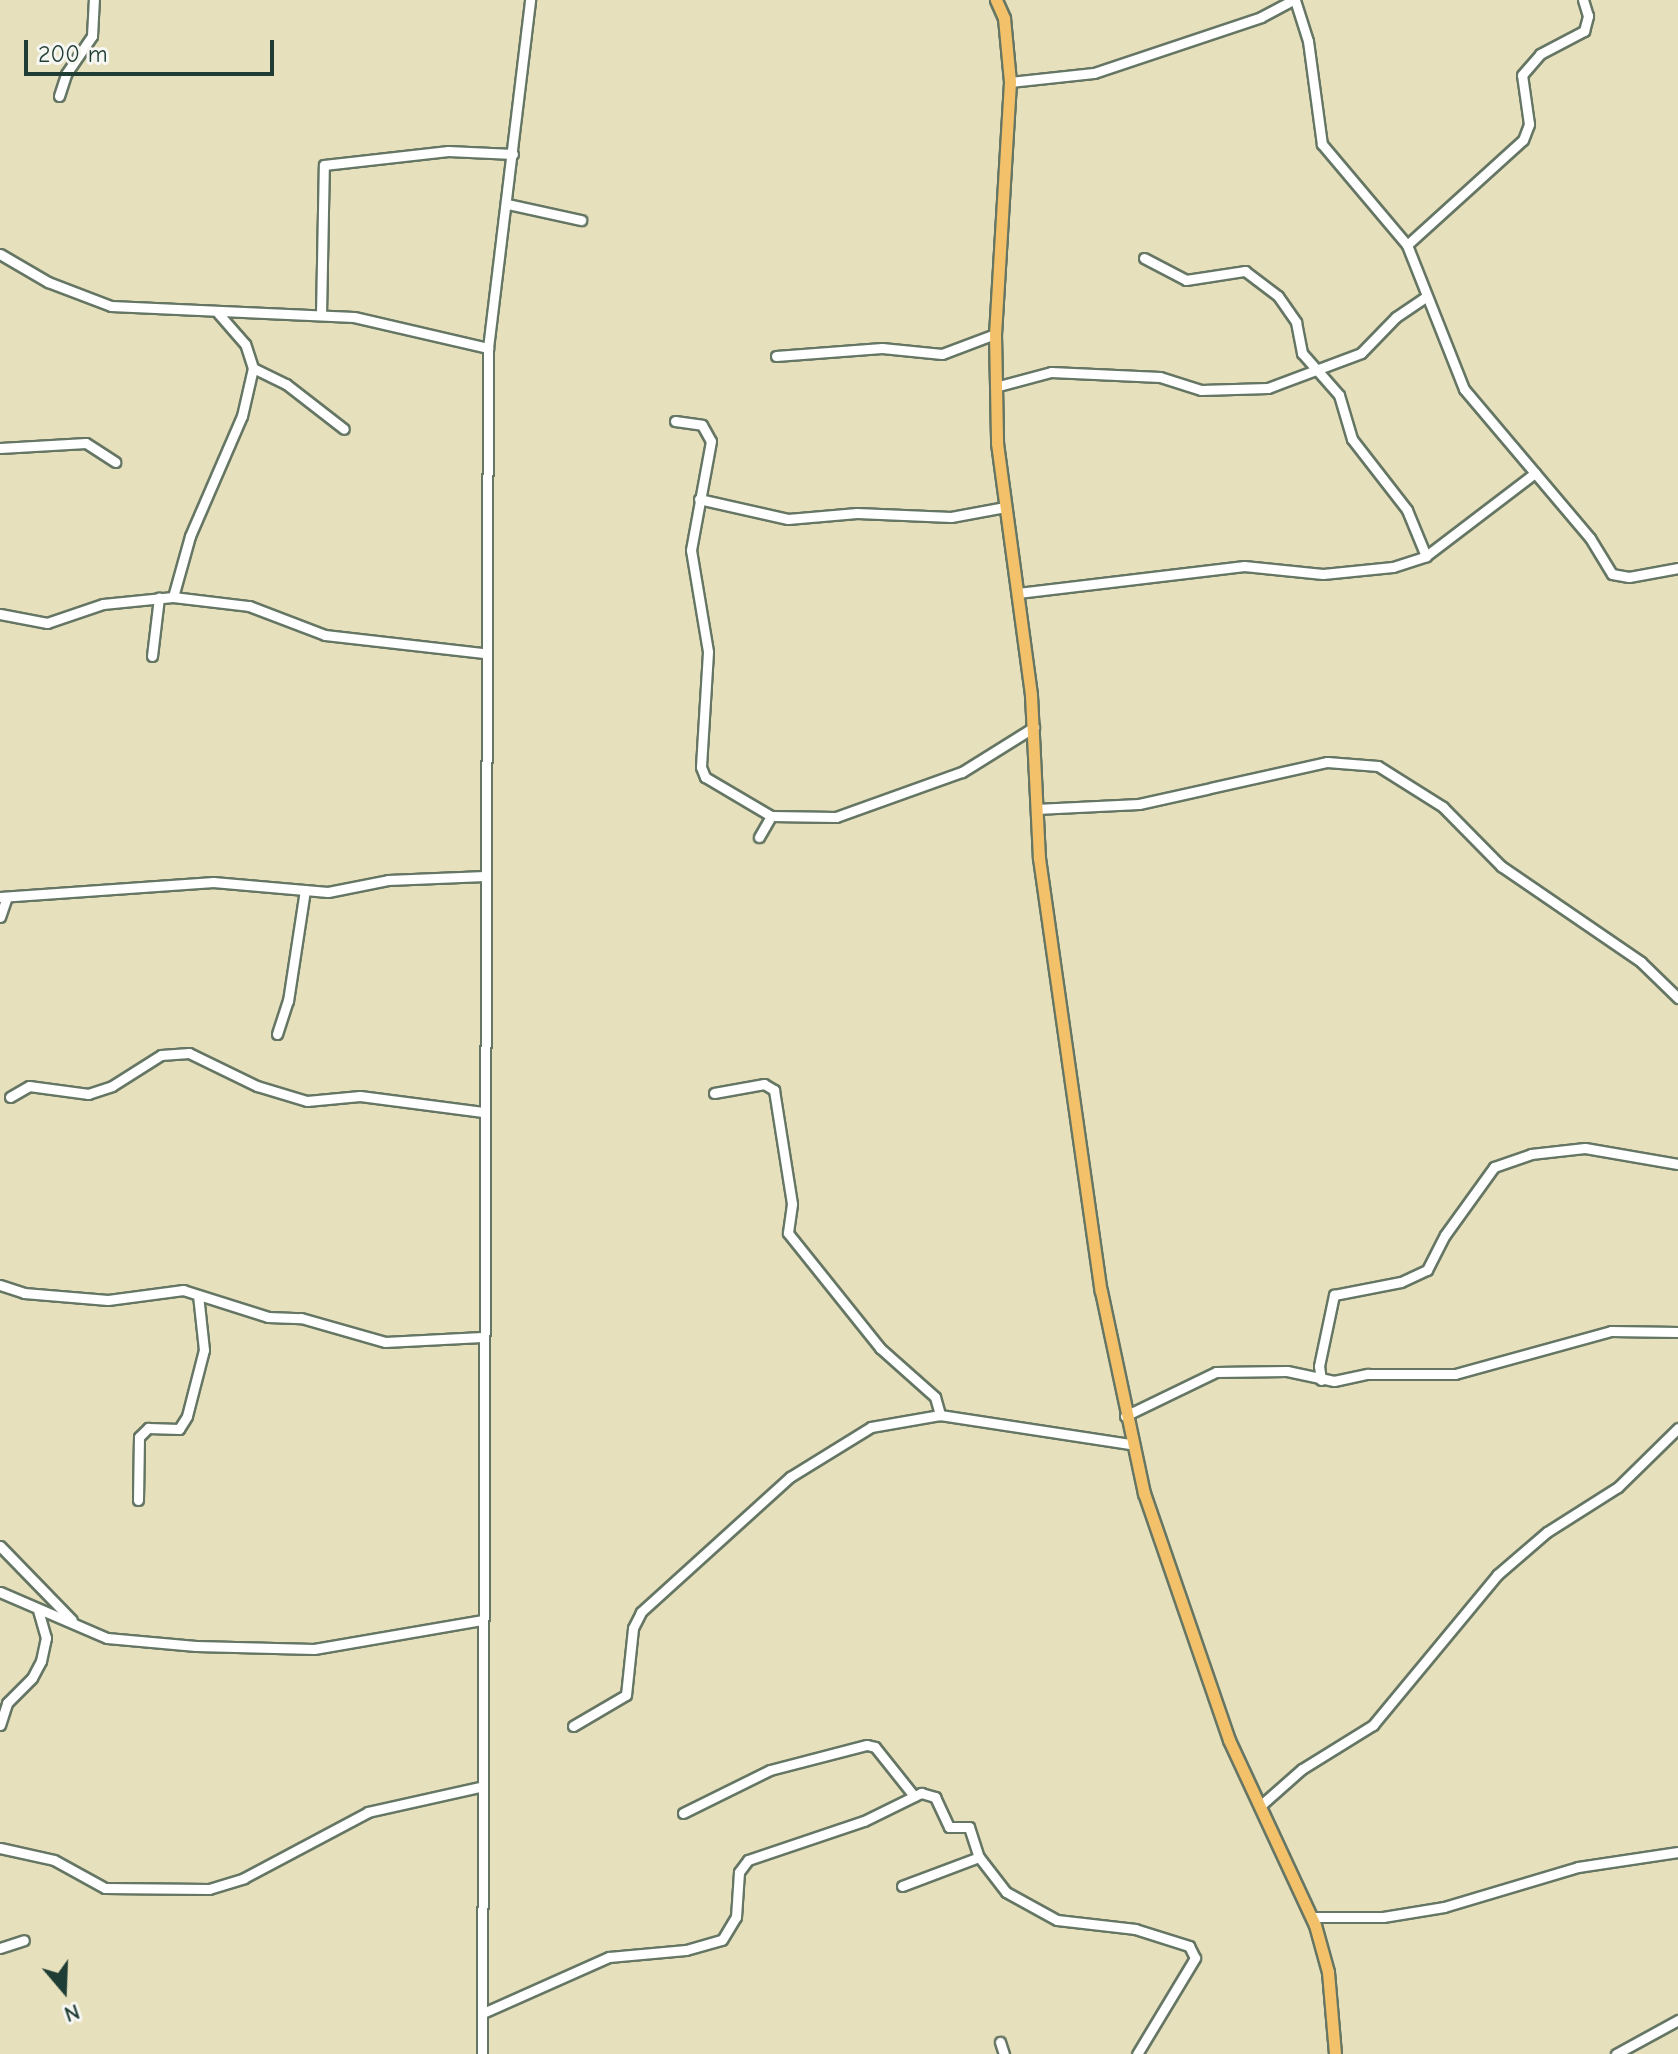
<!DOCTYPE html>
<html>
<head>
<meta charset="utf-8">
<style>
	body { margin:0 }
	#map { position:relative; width:1678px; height:2054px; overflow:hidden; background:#e7e0bc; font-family:"Comic Neue",sans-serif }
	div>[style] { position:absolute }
	.roads { filter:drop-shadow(2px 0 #657664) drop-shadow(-2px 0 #657664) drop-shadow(0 2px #657664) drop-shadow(0 -2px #657664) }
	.minor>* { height:9px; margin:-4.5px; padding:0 4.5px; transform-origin:4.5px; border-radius:4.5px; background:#fff }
	.major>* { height:11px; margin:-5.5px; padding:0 5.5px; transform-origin:5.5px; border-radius:5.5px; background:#f4c16b }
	span { translate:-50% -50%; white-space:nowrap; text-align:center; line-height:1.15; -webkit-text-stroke:7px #f6f6f2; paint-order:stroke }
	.north { position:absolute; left:24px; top:1950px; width:80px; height:80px; -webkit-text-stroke:6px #f6f6f2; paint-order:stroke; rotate:161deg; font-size:22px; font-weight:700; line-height:32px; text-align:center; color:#1f3d34 }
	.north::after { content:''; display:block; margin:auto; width:28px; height:36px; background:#1f3d34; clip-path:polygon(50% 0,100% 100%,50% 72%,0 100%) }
	.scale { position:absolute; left:24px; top:40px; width:250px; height:36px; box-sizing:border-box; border:4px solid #1f3d34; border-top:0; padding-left:10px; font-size:24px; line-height:28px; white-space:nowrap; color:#1f3d34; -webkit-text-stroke:6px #f6f6f2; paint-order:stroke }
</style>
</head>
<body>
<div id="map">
	<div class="roads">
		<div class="minor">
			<div style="left:1295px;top:0;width:43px;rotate:72.4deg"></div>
			<div style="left:1308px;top:41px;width:104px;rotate:82.3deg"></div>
			<div style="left:1322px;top:144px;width:132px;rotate:49.9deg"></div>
			<div style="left:1407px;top:245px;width:155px;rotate:68.4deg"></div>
			<div style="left:1464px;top:389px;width:195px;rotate:49.8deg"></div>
			<div style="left:1590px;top:538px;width:42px;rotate:58.6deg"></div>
			<div style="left:1612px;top:574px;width:17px;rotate:10deg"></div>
			<div style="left:1629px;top:577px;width:50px;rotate:-10.4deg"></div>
			<div style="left:1010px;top:82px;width:84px;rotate:-6.1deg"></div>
			<div style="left:1094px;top:73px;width:176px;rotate:-18.5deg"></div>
			<div style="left:1261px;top:17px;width:36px;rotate:-28deg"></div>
			<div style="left:59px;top:96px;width:23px;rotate:-72deg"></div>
			<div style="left:66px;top:74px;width:46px;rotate:-55.6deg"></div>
			<div style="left:92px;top:36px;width:36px;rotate:-87deg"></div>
			<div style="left:508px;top:204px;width:75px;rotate:12.4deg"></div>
			<div style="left:1407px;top:245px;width:156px;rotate:-42.2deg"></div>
			<div style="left:1523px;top:140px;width:17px;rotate:-69deg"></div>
			<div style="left:1529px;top:124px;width:49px;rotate:-98.1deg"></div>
			<div style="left:1522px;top:75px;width:28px;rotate:-49deg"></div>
			<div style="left:1540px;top:54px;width:50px;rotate:-27.6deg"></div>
			<div style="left:1584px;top:31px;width:16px;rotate:-75deg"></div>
			<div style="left:1588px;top:16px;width:17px;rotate:-107deg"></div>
			<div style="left:0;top:254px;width:56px;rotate:30.3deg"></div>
			<div style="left:48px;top:282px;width:67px;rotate:20.9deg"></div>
			<div style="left:111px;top:306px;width:243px;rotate:2.6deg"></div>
			<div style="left:354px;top:317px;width:138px;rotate:13deg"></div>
			<div style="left:1144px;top:258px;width:47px;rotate:27.6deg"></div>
			<div style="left:1186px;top:280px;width:60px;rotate:-8.7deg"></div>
			<div style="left:1245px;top:271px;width:41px;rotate:37.1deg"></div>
			<div style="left:1278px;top:296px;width:32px;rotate:55deg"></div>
			<div style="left:1296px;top:322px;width:32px;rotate:79deg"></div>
			<div style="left:1302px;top:353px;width:56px;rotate:48.6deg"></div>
			<div style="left:1339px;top:395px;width:46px;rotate:73.5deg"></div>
			<div style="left:1352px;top:439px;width:90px;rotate:52.2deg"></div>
			<div style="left:1407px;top:510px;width:50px;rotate:67.6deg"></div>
			<div style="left:321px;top:315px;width:150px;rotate:-88.9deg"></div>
			<div style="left:324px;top:165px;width:125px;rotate:-6.4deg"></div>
			<div style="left:448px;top:151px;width:65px;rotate:2.6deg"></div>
			<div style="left:776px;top:356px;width:106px;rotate:-4.3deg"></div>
			<div style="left:882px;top:348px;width:60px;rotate:5.7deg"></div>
			<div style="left:942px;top:354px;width:57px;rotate:-20.7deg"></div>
			<div style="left:253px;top:368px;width:37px;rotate:26deg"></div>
			<div style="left:286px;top:384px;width:73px;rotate:37.8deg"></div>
			<div style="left:995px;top:387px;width:58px;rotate:-15deg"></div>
			<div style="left:1051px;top:372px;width:109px;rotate:2.6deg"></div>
			<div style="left:1160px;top:377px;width:43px;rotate:17.6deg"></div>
			<div style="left:1201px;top:390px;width:67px;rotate:-1.7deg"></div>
			<div style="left:1268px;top:388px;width:99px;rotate:-20.6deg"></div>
			<div style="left:1361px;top:353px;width:50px;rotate:-45.8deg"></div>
			<div style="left:1396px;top:317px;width:37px;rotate:-34deg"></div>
			<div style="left:675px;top:421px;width:27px;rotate:8deg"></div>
			<div style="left:702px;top:425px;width:18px;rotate:61deg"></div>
			<div style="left:711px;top:441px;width:111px;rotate:100.4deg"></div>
			<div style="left:691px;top:550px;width:103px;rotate:80.5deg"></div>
			<div style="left:708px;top:652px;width:115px;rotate:93.5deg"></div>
			<div style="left:701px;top:767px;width:11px;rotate:68deg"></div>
			<div style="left:705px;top:777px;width:77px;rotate:30.6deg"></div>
			<div style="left:771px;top:816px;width:65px;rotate:0.9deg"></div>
			<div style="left:836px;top:817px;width:134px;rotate:-19.7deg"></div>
			<div style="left:962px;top:772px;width:85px;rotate:-32deg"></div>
			<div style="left:0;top:448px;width:86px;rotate:-3.3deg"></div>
			<div style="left:86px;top:443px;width:35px;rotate:33deg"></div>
			<div style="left:699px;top:499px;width:91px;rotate:12.7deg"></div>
			<div style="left:788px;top:519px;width:69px;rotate:-5deg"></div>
			<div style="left:857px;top:513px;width:94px;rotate:2.4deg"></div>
			<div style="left:951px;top:517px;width:55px;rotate:-10.5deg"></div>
			<div style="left:1018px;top:593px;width:228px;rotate:-6.8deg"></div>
			<div style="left:1244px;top:566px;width:79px;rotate:5.8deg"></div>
			<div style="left:1323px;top:574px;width:70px;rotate:-5.7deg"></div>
			<div style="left:1393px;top:567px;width:35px;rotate:-18deg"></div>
			<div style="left:1426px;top:556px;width:137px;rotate:-37.3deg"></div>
			<div style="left:173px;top:597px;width:63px;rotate:-74.4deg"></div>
			<div style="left:190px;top:536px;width:131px;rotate:-66.6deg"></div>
			<div style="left:242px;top:416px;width:49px;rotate:-77.1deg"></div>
			<div style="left:253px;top:368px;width:25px;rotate:-108deg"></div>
			<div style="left:245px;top:344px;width:41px;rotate:-131.1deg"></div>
			<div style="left:0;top:614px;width:48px;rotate:10.8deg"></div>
			<div style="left:47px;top:623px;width:59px;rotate:-18.7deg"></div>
			<div style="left:103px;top:604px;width:70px;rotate:-5.7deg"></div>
			<div style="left:173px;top:597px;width:77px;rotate:6.8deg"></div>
			<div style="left:249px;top:606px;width:81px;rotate:20.9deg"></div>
			<div style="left:325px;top:635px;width:160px;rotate:6.5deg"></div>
			<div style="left:152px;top:656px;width:59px;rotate:-83.2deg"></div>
			<div style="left:1036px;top:809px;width:103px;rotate:-2.8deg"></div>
			<div style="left:1139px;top:804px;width:193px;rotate:-12.6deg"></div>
			<div style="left:1327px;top:762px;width:51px;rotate:4.5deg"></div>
			<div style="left:1378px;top:766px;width:77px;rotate:32.2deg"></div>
			<div style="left:1443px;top:807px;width:83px;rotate:45.5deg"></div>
			<div style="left:1501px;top:866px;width:170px;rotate:34.4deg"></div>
			<div style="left:1641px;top:962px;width:52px;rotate:44.2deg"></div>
			<div style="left:759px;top:837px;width:24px;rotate:-60deg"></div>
			<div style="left:0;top:897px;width:214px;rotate:-4deg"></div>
			<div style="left:213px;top:882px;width:115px;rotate:5deg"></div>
			<div style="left:328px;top:892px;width:61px;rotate:-11.3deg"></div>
			<div style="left:388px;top:880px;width:97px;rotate:-2.4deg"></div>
			<div style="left:0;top:917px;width:21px;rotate:-71deg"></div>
			<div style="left:277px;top:1034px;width:35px;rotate:-72deg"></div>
			<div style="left:288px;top:1001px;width:112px;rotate:-81.3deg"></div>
			<div style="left:714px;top:1093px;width:51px;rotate:-10.2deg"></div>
			<div style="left:764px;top:1084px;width:12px;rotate:31deg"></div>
			<div style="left:774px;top:1090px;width:115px;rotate:81deg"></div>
			<div style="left:792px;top:1204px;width:29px;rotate:98deg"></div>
			<div style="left:788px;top:1233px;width:147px;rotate:51.3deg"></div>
			<div style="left:880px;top:1348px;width:74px;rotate:41.7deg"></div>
			<div style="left:935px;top:1397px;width:19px;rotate:74deg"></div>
			<div style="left:10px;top:1097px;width:22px;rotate:-30deg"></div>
			<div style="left:29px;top:1086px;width:60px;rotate:7.7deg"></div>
			<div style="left:88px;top:1094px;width:25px;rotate:-18deg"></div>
			<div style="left:112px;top:1086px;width:58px;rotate:-32.3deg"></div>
			<div style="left:161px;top:1055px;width:28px;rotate:-4deg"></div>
			<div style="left:189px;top:1053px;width:76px;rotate:25.9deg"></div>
			<div style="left:257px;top:1086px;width:52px;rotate:16.7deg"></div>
			<div style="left:307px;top:1101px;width:53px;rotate:-5.4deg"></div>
			<div style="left:360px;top:1096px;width:124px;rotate:7.4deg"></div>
			<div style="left:0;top:1285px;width:25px;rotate:18deg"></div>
			<div style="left:24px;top:1293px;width:84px;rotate:4.8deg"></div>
			<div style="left:108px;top:1300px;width:76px;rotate:-7.6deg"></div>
			<div style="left:183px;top:1290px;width:89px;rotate:17.6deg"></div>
			<div style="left:268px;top:1317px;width:33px;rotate:2deg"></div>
			<div style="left:301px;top:1318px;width:87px;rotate:15.9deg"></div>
			<div style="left:385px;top:1342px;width:97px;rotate:-3deg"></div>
			<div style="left:1321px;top:1380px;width:14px;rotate:-98deg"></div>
			<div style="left:1319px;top:1366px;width:73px;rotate:-78.1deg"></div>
			<div style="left:1334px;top:1295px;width:68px;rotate:-11deg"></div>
			<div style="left:1401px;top:1282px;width:29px;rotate:-25deg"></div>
			<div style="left:1427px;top:1270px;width:39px;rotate:-63deg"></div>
			<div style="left:1445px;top:1235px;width:84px;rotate:-54.2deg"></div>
			<div style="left:1494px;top:1167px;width:39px;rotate:-19deg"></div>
			<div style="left:1531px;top:1154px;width:54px;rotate:-6.3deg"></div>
			<div style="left:1585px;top:1148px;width:94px;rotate:9.8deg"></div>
			<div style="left:1125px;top:1416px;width:101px;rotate:-25.8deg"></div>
			<div style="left:1216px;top:1372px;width:71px;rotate:-0.8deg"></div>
			<div style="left:1287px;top:1371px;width:48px;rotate:12deg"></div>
			<div style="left:1334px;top:1381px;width:35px;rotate:-12deg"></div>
			<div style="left:1368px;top:1374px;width:87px"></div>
			<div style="left:1455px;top:1374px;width:162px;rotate:-15.4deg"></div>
			<div style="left:1611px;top:1331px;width:67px;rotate:0.9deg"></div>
			<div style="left:138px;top:1500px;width:63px;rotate:-89.1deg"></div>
			<div style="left:139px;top:1437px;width:13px;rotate:-45deg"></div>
			<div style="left:148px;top:1428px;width:31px;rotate:2deg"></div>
			<div style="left:179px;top:1429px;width:15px;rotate:-58deg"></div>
			<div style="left:187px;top:1416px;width:68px;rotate:-75.6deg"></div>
			<div style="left:204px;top:1350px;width:55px;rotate:-96.2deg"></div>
			<div style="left:0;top:1546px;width:103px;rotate:45.8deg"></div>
			<div style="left:0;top:1592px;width:116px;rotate:23.3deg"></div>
			<div style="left:107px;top:1638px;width:89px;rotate:5.1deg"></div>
			<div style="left:196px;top:1646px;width:118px;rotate:1.5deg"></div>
			<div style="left:314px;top:1649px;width:170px;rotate:-9.8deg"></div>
			<div style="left:0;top:1725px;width:23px;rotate:-72deg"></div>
			<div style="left:7px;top:1703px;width:35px;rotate:-45deg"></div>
			<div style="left:32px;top:1678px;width:19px;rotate:-62deg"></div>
			<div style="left:41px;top:1661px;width:24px;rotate:-78deg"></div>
			<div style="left:46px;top:1638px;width:29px;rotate:-106deg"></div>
			<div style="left:573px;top:1726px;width:61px;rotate:-30.3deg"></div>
			<div style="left:626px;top:1695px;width:67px;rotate:-84deg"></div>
			<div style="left:633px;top:1628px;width:18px;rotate:-63deg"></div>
			<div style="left:641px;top:1612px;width:201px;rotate:-42.2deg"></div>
			<div style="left:790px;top:1477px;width:95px;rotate:-31.7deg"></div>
			<div style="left:871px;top:1427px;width:70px;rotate:-9.9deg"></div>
			<div style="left:940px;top:1415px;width:192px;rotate:8.7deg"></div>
			<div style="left:1260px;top:1806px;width:56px;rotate:-41.4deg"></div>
			<div style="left:1302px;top:1769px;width:84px;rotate:-31.8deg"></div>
			<div style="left:1373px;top:1725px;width:195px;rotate:-50.4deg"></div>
			<div style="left:1497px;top:1575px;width:66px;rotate:-40.7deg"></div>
			<div style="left:1547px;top:1532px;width:84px;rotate:-32.4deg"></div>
			<div style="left:1618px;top:1487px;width:84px;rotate:-44.5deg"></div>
			<div style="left:683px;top:1813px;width:97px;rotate:-26.3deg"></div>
			<div style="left:770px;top:1770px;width:100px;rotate:-14.5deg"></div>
			<div style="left:867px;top:1745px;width:8px;rotate:14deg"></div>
			<div style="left:875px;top:1747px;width:63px;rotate:51.5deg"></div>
			<div style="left:0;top:1848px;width:55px;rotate:12.5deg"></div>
			<div style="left:54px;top:1860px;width:58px;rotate:28.8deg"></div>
			<div style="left:105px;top:1888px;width:104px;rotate:0.6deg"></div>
			<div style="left:209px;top:1889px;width:37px;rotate:-17deg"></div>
			<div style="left:244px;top:1878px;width:140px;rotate:-28deg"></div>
			<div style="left:368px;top:1812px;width:115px;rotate:-12.6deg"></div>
			<div style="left:902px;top:1886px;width:82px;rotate:-20.6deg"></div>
			<div style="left:979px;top:1857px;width:44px;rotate:52.4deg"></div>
			<div style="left:1006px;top:1892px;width:58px;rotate:28.8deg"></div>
			<div style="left:1057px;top:1920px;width:79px;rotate:6.6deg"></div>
			<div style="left:1135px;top:1929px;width:57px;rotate:17.5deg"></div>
			<div style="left:1189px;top:1946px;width:13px;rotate:63deg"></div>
			<div style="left:1195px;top:1958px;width:112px;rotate:121.1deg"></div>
			<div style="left:1311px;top:1917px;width:72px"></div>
			<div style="left:1383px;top:1917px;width:62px;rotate:-9.3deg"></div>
			<div style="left:1444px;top:1907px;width:140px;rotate:-16.6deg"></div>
			<div style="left:1578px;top:1867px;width:101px;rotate:-8.5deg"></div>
			<div style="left:0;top:1948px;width:25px;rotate:-18deg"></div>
			<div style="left:483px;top:2013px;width:138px;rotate:-24deg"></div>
			<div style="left:609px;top:1957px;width:77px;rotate:-5.2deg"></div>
			<div style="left:686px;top:1950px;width:37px;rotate:-16deg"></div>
			<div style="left:722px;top:1940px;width:27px;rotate:-59deg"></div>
			<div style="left:736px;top:1917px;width:45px;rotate:-86.2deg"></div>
			<div style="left:739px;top:1872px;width:15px;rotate:-53deg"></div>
			<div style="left:748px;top:1860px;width:122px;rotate:-18.6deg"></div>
			<div style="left:864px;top:1821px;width:64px;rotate:-26.2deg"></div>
			<div style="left:921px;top:1793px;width:15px;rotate:16deg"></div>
			<div style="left:935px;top:1797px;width:33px;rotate:65deg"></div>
			<div style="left:949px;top:1827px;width:20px"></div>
			<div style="left:969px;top:1827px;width:32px;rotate:72deg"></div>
			<div style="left:1000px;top:2042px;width:13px;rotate:72deg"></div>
			<div style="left:482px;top:2054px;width:1706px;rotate:-89.8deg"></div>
			<div style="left:488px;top:348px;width:351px;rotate:-83.1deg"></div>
			<div style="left:1616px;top:2054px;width:71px;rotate:-28.7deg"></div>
		</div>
		<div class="major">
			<div style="left:996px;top:0;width:20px;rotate:66deg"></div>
			<div style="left:1004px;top:18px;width:64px;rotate:84.6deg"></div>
			<div style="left:1010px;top:82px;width:252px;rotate:93.4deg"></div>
			<div style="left:995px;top:334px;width:109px;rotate:88.9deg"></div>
			<div style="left:997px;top:443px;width:254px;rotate:82.3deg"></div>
			<div style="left:1031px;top:695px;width:163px;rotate:87.2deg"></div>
			<div style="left:1039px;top:858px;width:437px;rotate:81.9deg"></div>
			<div style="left:1101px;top:1291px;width:207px;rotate:78deg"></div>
			<div style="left:1144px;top:1493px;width:261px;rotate:71deg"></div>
			<div style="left:1229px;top:1740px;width:204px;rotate:65.1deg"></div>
			<div style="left:1315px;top:1925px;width:49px;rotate:74.5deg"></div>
			<div style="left:1328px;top:1972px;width:82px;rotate:85.1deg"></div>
		</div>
	</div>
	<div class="north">N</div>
	<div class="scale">200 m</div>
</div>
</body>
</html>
